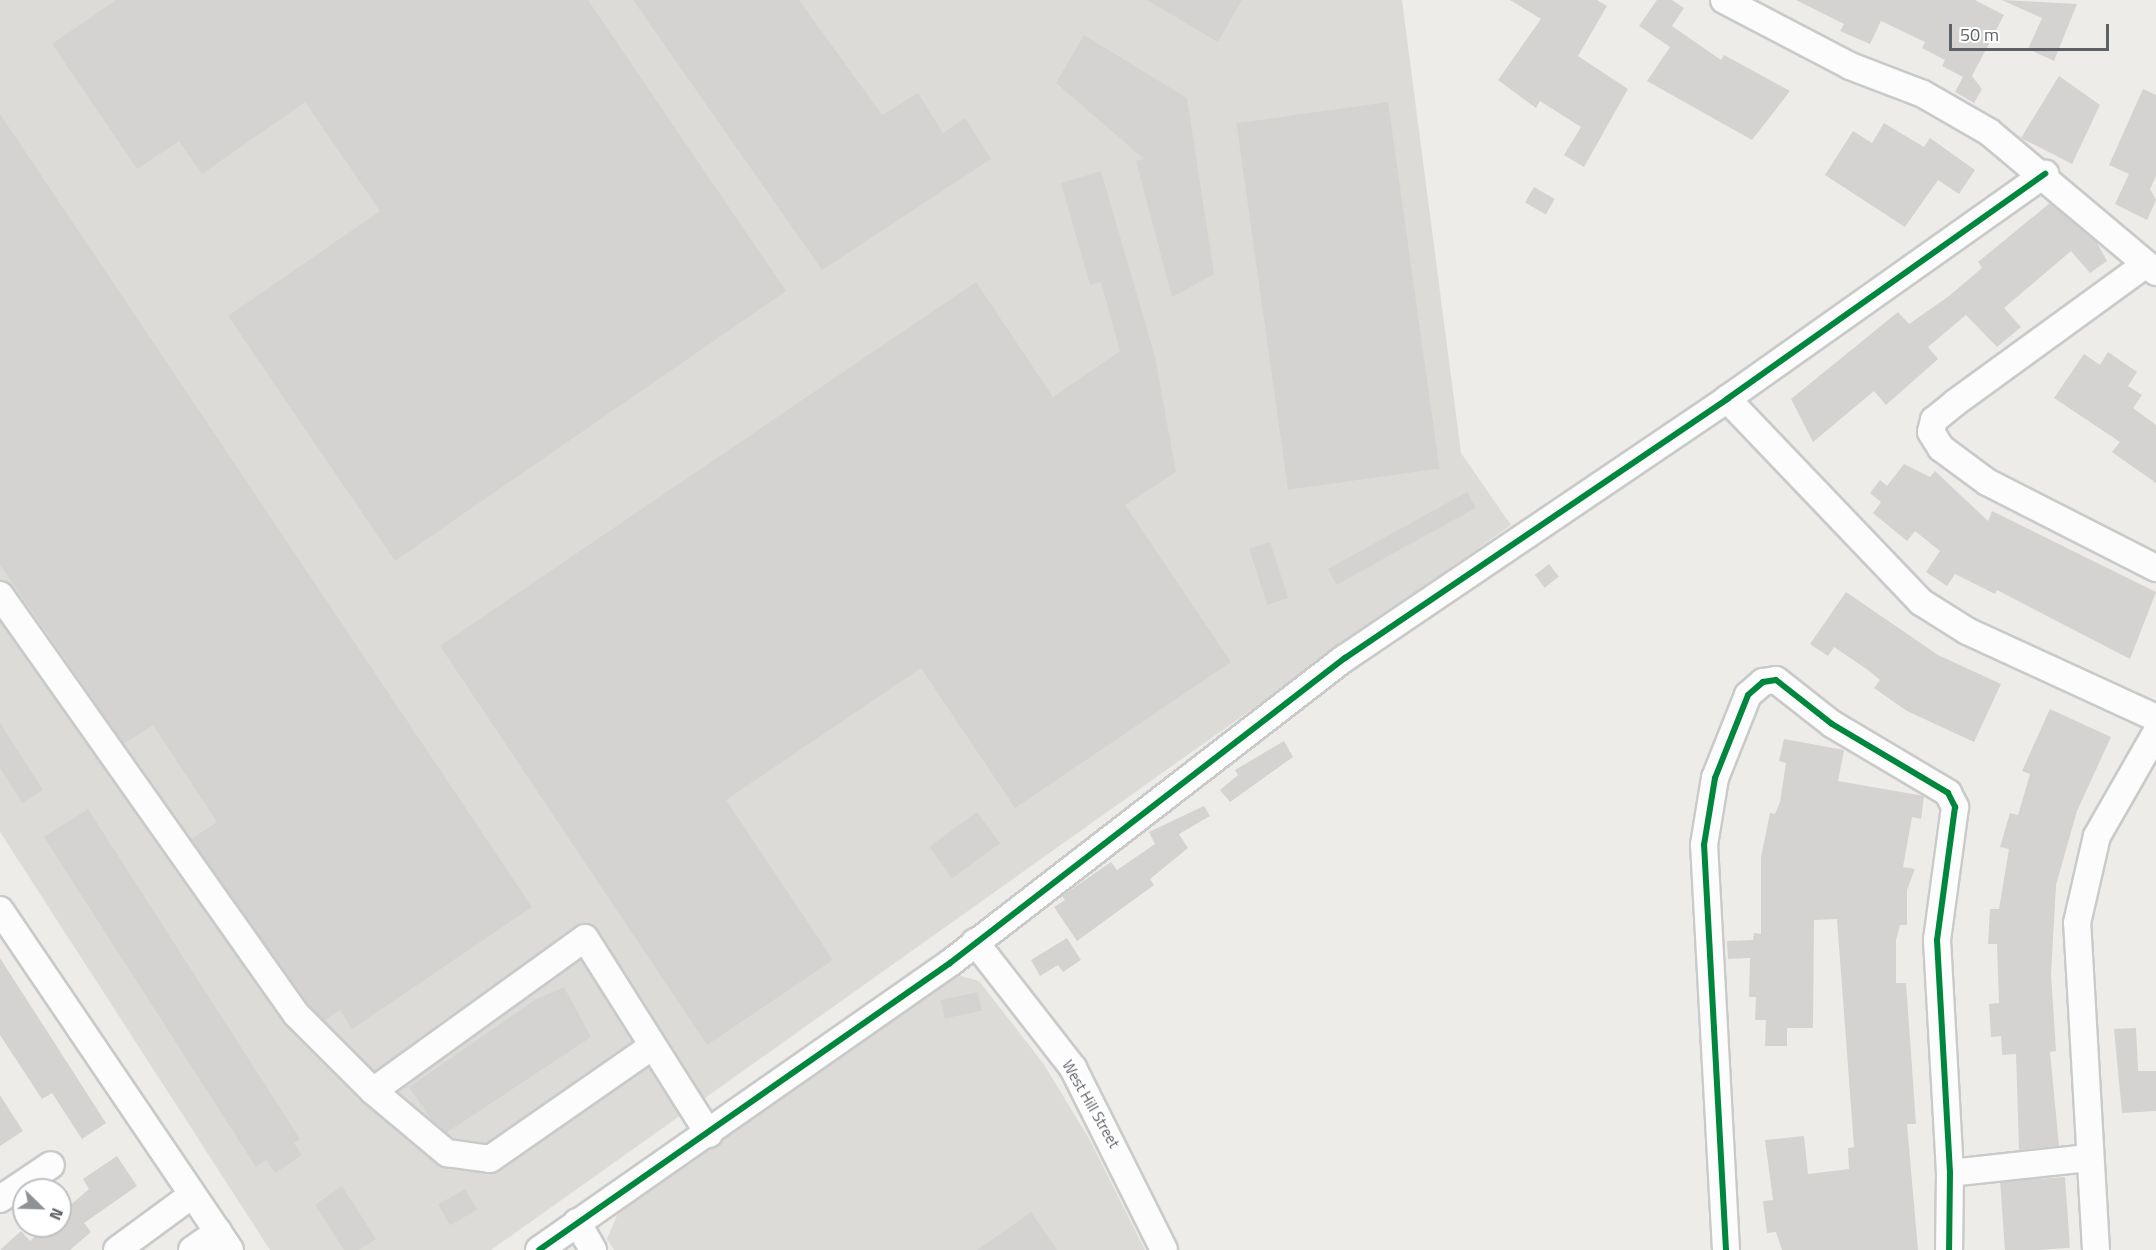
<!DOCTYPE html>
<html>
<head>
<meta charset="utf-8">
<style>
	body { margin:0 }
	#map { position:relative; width:2156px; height:1250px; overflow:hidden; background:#edece8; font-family:"Titillium Web",sans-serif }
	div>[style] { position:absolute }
	.industrial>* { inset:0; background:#dddbd8 }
	.building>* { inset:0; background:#d4d3d1; transform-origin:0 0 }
	.roads { filter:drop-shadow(2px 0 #c9caca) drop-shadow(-2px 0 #c9caca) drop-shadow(0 2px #c9caca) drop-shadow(0 -2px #c9caca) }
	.minor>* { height:26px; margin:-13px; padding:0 13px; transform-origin:13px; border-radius:13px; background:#fcfcfc }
	.cycleway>* { height:6px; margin:-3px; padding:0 3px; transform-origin:3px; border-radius:3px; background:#00873e }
	span { translate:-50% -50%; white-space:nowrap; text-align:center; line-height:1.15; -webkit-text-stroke:6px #fff; paint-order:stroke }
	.street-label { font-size:15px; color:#5d6166 }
	.north { position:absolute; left:12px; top:1178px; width:60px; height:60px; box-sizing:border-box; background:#fff; border:2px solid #bec0c2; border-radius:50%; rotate:113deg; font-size:16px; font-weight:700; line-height:24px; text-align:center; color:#5d6166 }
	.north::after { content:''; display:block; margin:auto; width:21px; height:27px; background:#8f9294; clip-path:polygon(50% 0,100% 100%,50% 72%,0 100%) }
	.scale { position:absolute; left:1949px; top:24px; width:160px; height:27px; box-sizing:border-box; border:3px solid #5d6166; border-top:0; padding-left:8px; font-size:18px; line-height:21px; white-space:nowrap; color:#5d6166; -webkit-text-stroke:4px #fff; paint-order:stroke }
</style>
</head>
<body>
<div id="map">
	<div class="industrial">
		<div style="clip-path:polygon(0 0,1402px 0,1461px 453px,1511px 525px,491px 1250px,270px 1250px,0 832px)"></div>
		<div style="clip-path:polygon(954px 974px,979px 981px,1043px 1063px,1090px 1140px,1145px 1250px,614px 1250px,607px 1239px,618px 1213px)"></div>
	</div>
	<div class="building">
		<div style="clip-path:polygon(116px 0,588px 0,786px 291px,395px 561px,228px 316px,380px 211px,305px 102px,202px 174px,179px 141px,137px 169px,52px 44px)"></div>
		<div style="clip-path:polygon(633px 0,799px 0,882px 115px,918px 93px,943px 133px,965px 118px,991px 159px,822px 270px)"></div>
		<div style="clip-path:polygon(1147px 0,1242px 0,1218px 42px)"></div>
		<div style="clip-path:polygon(1510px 0,1597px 0,1607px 6px,1578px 56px,1628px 89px,1584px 167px,1564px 155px,1581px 127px,1540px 101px,1536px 108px,1498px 80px,1541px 19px)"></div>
		<div style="clip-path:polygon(1657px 0,1672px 0,1684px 8px,1672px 26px,1721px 60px,1724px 55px,1790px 91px,1752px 140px,1647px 81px,1670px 47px,1639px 26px)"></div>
		<div style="clip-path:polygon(1796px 0,1975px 0,2004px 15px,1972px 76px,1982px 89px,1974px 103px,1955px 92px,1963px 77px,1942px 66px,1945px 60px,1922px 48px,1925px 42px,1881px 21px,1870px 44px,1840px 31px,1844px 24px)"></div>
		<div style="clip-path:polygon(2002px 0,2077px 4px,2054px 61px,2028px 49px,2042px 18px)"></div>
		<div style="clip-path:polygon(1084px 35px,1187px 98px,1214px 274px,1172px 297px,1136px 161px,1144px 159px,1056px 83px)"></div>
		<div style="clip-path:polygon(2059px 76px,2100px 105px,2072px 164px,2021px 138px)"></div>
		<div style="clip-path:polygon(2143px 89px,2156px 95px,2156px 176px,2150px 189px,2156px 200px,2147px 220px,2115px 204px,2129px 174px,2109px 165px)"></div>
		<div style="left:1388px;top:102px;width:370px;height:153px;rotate:82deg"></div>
		<div style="clip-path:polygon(0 114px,532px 907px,352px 1029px,340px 1010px,324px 1021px,308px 1004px,191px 839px,217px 822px,153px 725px,124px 744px,0 565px)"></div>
		<div style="clip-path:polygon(1884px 123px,1924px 147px,1930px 138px,1975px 170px,1959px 194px,1938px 180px,1905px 227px,1825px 175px,1853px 131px,1872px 143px)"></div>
		<div style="clip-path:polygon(1101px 171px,1155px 357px,1176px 472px,1125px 505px,1231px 662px,1015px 808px,921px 668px,726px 800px,833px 960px,707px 1045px,440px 646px,976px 282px,1053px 397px,1120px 351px,1101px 282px,1090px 285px,1061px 183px)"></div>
		<div style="left:1534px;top:187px;width:24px;height:18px;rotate:30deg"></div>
		<div style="clip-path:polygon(2050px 203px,2096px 241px,2107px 261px,2090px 273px,2071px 251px,2004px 308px,2021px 327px,1997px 347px,1966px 315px,1928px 347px,1938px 359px,1886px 405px,1874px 391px,1813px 442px,1791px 399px,1898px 312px,1909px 324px,1949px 296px,1982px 268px,1978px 262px)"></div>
		<div style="clip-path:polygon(2108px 352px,2137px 372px,2128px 386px,2142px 395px,2133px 408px,2156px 425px,2156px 483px,2112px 452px,2120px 442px,2054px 398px,2084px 354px,2100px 365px)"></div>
		<div style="clip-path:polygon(1904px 464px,1930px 477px,1935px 471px,1988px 521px,1992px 511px,2156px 592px,2130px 659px,1997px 590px,1995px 594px,1955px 574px,1947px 586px,1926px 572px,1940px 551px,1915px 531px,1907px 541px,1873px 513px,1881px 502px,1870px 493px,1880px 480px,1887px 486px)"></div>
		<div style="left:1467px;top:492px;width:18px;height:159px;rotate:61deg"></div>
		<div style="left:1270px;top:542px;width:59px;height:22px;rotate:72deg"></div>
		<div style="left:1549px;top:564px;width:16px;height:18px;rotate:52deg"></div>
		<div style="clip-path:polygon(1846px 592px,1938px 655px,2001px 684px,1974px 742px,1907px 711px,1874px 688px,1880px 680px,1868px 670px,1834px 647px,1828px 656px,1810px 644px)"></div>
		<div style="clip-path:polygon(2050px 709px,2111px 737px,2077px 811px,2056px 885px,2051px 974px,2056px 1051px,2050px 1052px,2059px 1146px,2019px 1150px,2016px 1054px,2002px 1055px,2001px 1036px,1991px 1037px,1989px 1004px,1999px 1003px,1997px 944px,1988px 944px,1990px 909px,1999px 909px,2009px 849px,2000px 847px,2010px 813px,2018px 815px,2030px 774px,2022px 771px)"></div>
		<div style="clip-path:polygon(0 723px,43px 790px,22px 803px,0 768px)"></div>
		<div style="clip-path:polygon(1784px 739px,1844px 750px,1838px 781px,1924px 796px,1921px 819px,1912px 817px,1903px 867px,1915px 869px,1907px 890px,1907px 925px,1900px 925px,1896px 940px,1896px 983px,1906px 983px,1916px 1124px,1907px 1124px,1918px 1250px,1782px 1250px,1776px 1232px,1767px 1233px,1763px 1201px,1773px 1200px,1765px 1140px,1804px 1136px,1808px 1174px,1849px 1169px,1848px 1148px,1854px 1147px,1837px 919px,1814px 920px,1813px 1028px,1787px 1028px,1787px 1046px,1765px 1046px,1766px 1020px,1755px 1020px,1756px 997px,1749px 997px,1750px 958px,1728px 959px,1727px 941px,1753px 940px,1754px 933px,1761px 934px,1761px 857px,1770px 813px,1775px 814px,1780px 802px,1786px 763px,1779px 761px)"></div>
		<div style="clip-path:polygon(1284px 741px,1293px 757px,1230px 802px,1220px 790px,1238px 775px,1235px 770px)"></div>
		<div style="clip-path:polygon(1204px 806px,1210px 816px,1179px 834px,1188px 848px,1150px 879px,1154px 885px,1077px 941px,1054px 907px,1065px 900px,1062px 896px,1111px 862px,1117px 870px,1155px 844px,1149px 832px)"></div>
		<div style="clip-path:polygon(88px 809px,300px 1139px,294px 1143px,302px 1155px,275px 1173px,266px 1160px,256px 1167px,44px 837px)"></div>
		<div style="left:977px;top:812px;width:39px;height:59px;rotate:54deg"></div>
		<div style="clip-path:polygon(1067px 938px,1081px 960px,1063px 972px,1058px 965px,1040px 976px,1031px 960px)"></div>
		<div style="clip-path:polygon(0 958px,106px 1123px,82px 1139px,52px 1093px,42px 1099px,0 1035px)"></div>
		<div style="clip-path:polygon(564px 987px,591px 1037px,446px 1133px,433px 1122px,409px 1087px,536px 999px)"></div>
		<div style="left:978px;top:992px;width:19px;height:38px;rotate:78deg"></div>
		<div style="clip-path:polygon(2136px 1028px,2138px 1071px,2156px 1071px,2156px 1111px,2122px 1113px,2114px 1029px)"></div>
		<div style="clip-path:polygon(0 1095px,23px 1131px,0 1146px)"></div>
		<div style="clip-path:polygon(117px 1156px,137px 1186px,84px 1223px,91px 1232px,70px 1250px,0 1250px,21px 1231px,30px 1241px,46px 1226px,60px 1226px,60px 1214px,89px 1189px,83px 1179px)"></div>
		<div style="left:2065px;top:1177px;width:71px;height:65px;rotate:86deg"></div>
		<div style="clip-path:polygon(342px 1186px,376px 1239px,359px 1250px,344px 1250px,315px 1205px)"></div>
		<div style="left:465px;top:1189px;width:24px;height:31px;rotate:60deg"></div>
		<div style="clip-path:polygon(1031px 1212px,1057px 1250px,977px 1250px)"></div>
	</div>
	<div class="roads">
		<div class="minor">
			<div style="left:1724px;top:0;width:142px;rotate:27.6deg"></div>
			<div style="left:1850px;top:66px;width:78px;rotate:21deg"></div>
			<div style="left:1923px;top:94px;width:76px;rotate:29.9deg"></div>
			<div style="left:1989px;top:132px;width:218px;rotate:40deg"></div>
			<div style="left:2146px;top:264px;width:236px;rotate:144deg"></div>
			<div style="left:1955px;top:403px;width:27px;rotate:141deg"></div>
			<div style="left:1934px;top:420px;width:12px;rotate:104deg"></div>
			<div style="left:1931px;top:432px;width:19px;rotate:58deg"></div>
			<div style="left:1941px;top:448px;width:57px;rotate:36.5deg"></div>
			<div style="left:1987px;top:482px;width:190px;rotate:27deg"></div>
			<div style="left:1727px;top:399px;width:281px;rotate:46.3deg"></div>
			<div style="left:1921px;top:602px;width:54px;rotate:32.2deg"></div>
			<div style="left:1967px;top:631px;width:208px;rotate:24.7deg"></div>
			<div style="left:0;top:595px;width:513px;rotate:54.76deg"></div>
			<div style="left:296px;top:1014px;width:109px;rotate:45deg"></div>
			<div style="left:373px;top:1091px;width:97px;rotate:40deg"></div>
			<div style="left:447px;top:1153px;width:43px;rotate:7.9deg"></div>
			<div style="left:490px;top:1159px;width:196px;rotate:-34.8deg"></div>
			<div style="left:0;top:910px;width:410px;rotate:55.9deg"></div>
			<div style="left:975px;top:942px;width:160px;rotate:52.1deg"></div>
			<div style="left:1073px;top:1068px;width:203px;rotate:63.4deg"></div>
			<div style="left:373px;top:1091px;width:261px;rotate:-35.8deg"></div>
			<div style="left:585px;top:938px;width:232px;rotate:57.7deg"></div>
			<div style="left:1950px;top:1173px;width:140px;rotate:-6.2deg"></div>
			<div style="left:0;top:1199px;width:61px;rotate:-33.7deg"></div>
			<div style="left:577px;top:1222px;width:32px;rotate:60deg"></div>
			<div style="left:117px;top:1250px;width:93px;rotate:-36.3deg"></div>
			<div style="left:192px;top:1250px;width:32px;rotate:-35deg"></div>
			<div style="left:539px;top:1250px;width:501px;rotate:-34.93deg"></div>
			<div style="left:950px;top:963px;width:499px;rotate:-37.7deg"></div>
			<div style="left:1345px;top:658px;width:462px;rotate:-34.1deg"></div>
			<div style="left:1727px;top:399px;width:390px;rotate:-35.3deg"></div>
			<div style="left:1726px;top:1250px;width:406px;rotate:-93.1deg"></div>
			<div style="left:1704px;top:845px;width:68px;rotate:-80.7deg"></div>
			<div style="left:1715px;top:778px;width:89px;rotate:-68.3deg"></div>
			<div style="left:1748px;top:695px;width:20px;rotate:-41deg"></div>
			<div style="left:1763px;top:682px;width:13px;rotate:-9deg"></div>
			<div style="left:1776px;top:680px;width:71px;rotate:38.2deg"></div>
			<div style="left:1832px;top:724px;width:135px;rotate:30.7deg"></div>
			<div style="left:1948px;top:793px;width:16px;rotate:63deg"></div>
			<div style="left:1955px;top:807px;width:134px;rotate:97.7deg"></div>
			<div style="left:1937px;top:940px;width:233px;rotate:86.8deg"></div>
			<div style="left:1950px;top:1173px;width:77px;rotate:90.7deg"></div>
			<div style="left:2096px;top:1250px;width:328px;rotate:-93.3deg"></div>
			<div style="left:2077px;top:923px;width:89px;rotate:-77.1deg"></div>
			<div style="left:2097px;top:836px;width:119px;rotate:-60.2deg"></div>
		</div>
	</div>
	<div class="cycleway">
		<div style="left:539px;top:1250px;width:501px;rotate:-34.93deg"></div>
		<div style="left:950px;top:963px;width:499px;rotate:-37.7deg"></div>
		<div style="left:1345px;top:658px;width:462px;rotate:-34.1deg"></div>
		<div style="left:1727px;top:399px;width:390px;rotate:-35.3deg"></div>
		<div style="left:1726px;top:1250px;width:406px;rotate:-93.1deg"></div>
		<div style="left:1704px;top:845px;width:68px;rotate:-80.7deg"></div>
		<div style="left:1715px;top:778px;width:89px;rotate:-68.3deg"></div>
		<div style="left:1748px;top:695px;width:20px;rotate:-41deg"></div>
		<div style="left:1763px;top:682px;width:13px;rotate:-9deg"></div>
		<div style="left:1776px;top:680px;width:71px;rotate:38.2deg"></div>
		<div style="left:1832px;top:724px;width:135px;rotate:30.7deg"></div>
		<div style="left:1948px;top:793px;width:16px;rotate:63deg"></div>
		<div style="left:1955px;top:807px;width:134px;rotate:97.7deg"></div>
		<div style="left:1937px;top:940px;width:233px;rotate:86.8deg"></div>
		<div style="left:1950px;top:1173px;width:77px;rotate:90.7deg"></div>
	</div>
	<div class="street-label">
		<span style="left:1091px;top:1104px;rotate:60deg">West Hill Street</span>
	</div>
	<div class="north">N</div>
	<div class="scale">50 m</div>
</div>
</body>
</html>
